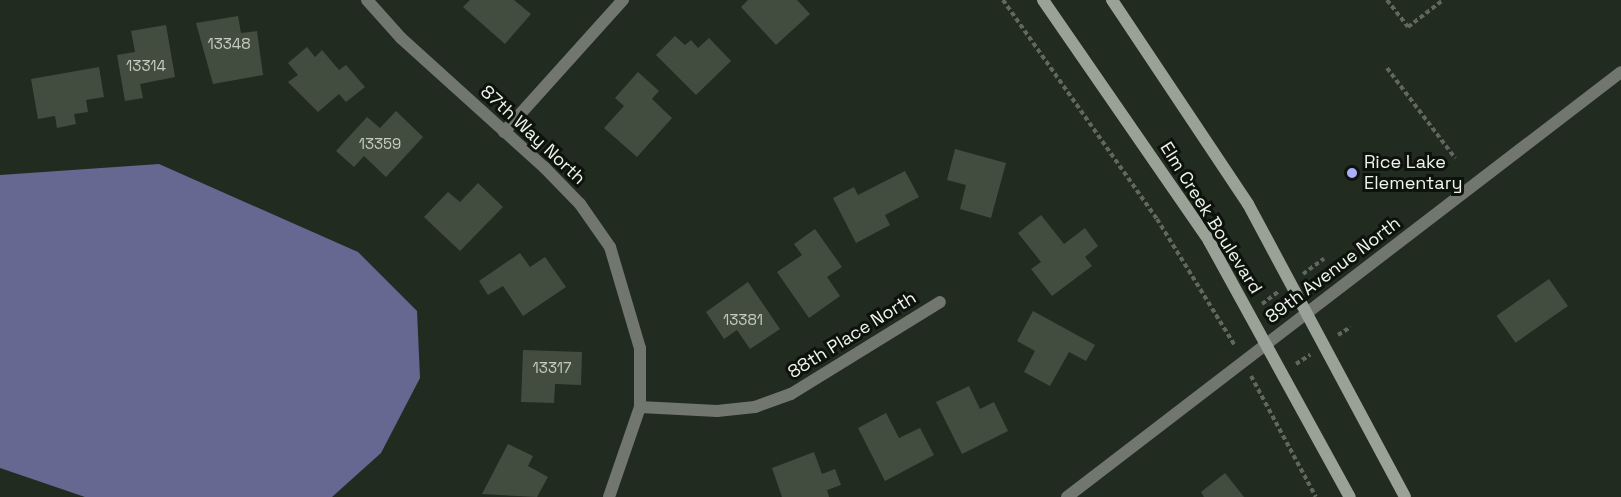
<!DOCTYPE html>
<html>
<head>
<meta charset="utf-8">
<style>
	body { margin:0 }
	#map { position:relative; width:1621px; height:497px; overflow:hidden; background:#222b1f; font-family:"Space Grotesk",sans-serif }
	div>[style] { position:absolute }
	.water>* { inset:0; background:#666891 }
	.building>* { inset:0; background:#434d3f; transform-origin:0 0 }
	.path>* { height:4px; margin-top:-2px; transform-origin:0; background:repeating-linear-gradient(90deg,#60685d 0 4.5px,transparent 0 7.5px) }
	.minor>* { height:12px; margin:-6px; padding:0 6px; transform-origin:6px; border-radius:6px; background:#71766f }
	.tertiary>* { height:12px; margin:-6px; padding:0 6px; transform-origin:6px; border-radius:6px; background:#71766f }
	.secondary>* { height:12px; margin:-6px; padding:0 6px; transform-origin:6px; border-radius:6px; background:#9aa297 }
	.dots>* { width:16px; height:16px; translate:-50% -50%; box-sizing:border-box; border:3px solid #0e120d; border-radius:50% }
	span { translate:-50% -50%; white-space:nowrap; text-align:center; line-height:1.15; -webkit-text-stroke:6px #0e120d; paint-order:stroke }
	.number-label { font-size:15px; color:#c4cbc1 }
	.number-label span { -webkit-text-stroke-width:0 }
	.street-label { font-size:18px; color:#eff5ec }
	.poi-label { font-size:18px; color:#eff5ec }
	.left { translate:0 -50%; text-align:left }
</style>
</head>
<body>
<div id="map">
	<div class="water">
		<div style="clip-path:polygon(159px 164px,358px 252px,417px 311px,420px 378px,381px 453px,332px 497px,85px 497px,0 468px,0 175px)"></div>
	</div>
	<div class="building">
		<div style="clip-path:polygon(470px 0,514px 0,531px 14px,505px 44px,463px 7px)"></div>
		<div style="clip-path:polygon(748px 0,797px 0,810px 14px,776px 45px,741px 7px)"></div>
		<div style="clip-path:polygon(238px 16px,241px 33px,257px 31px,263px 75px,213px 84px,196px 23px)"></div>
		<div style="clip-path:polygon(166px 25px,175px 77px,140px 84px,143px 98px,125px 101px,117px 55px,135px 52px,131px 31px)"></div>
		<div style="clip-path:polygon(675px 36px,685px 45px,691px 40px,698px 48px,709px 38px,731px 61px,696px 95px,656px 55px)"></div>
		<div style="clip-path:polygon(307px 47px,315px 57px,322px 50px,339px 70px,346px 65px,365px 87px,346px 102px,339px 94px,318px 112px,288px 82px,298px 75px,288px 63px)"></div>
		<div style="clip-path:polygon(99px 67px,104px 97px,86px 100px,88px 112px,74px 114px,76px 124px,57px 128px,55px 116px,38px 119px,31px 79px)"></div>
		<div style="clip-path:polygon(638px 72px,659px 91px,652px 99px,672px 118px,637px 157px,604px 128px,624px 106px,615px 98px)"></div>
		<div style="clip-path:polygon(396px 111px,423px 137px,386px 177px,364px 156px,354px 167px,336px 151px,367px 117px,380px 128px)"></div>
		<div style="clip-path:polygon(955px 149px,1006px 163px,991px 218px,960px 209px,966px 185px,947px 180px)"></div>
		<div style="clip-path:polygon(905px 171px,919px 197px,885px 215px,890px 225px,856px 243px,833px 198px,854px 187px,858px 195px)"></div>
		<div style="clip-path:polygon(478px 183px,503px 207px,460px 251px,424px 217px,448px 192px,460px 202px)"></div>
		<div style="clip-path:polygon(1041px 215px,1064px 244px,1085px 228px,1098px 246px,1085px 257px,1092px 266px,1052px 296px,1031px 269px,1041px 262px,1018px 233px)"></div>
		<div style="clip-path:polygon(815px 229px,842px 267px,827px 277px,840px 296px,809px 318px,777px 272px,802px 255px,794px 244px)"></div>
		<div style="clip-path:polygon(520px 253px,530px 267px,545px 257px,566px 287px,523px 316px,503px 286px,488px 295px,479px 281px)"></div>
		<div style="left:1549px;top:279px;width:33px;height:64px;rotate:55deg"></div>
		<div style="clip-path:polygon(748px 282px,780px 329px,750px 349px,737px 330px,724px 339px,706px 312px)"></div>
		<div style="clip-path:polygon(1033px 311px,1095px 345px,1086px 361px,1069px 352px,1050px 386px,1024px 372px,1035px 351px,1017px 341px)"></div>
		<div style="clip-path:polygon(523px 350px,582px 352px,581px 385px,555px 384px,554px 403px,521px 402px)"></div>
		<div style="clip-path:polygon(969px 386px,980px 409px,994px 402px,1008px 431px,962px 454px,936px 402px)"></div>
		<div style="clip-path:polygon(886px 413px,899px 438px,920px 428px,934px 455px,885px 481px,858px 428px)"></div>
		<div style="clip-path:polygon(508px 444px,533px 456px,528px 466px,548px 477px,537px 497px,482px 494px)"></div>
		<div style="clip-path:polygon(814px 452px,822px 474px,835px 469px,841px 485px,827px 490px,829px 497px,782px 497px,772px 468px)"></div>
		<div style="clip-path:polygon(1225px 473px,1244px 497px,1204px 497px,1201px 492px)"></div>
	</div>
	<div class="path">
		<div style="left:1003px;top:0;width:268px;rotate:54.9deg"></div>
		<div style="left:1157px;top:219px;width:149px;rotate:58.4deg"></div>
		<div style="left:1387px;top:0;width:34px;rotate:52deg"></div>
		<div style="left:1408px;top:27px;width:44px;rotate:-37.6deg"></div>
		<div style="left:1387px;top:68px;width:113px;rotate:52.9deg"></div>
		<div style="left:1303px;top:274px;width:26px;rotate:-36deg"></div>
		<div style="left:1262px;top:304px;width:20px;rotate:-37deg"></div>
		<div style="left:1338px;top:335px;width:15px;rotate:-32deg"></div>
		<div style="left:1296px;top:364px;width:17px;rotate:-33deg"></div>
		<div style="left:1251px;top:376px;width:137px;rotate:61.8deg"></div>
	</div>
	<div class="minor">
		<div style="left:367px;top:0;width:51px;rotate:48.2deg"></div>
		<div style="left:401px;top:38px;width:193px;rotate:42.1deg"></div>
		<div style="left:544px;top:167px;width:52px;rotate:45.8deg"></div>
		<div style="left:580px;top:204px;width:52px;rotate:55.1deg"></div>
		<div style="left:610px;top:247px;width:105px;rotate:73.5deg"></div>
		<div style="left:640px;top:348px;width:59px;rotate:90deg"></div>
		<div style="left:640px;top:407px;width:95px;rotate:109deg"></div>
		<div style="left:504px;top:132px;width:178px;rotate:-48deg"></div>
		<div style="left:640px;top:407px;width:77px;rotate:3deg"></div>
		<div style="left:717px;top:411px;width:38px;rotate:-6deg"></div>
		<div style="left:755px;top:407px;width:38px;rotate:-20deg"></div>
		<div style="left:791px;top:394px;width:175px;rotate:-31.7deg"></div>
	</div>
	<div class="tertiary">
		<div style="left:1067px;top:497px;width:698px;rotate:-37.49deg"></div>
	</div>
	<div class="secondary">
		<div style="left:1043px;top:0;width:293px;rotate:55.4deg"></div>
		<div style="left:1209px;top:241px;width:292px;rotate:61.2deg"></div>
		<div style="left:1112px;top:0;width:245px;rotate:56.3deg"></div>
		<div style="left:1248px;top:204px;width:332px;rotate:61.8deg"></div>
	</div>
	<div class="dots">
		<div style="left:1352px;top:173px;background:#abaffb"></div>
	</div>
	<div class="number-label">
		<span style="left:229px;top:44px">13348</span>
		<span style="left:146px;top:66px">13314</span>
		<span style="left:380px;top:144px">13359</span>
		<span style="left:743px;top:320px">13381</span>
		<span style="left:552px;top:368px">13317</span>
	</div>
	<div class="street-label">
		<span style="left:533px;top:135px;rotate:43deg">87th Way North</span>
		<span style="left:1211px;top:218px;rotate:58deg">Elm Creek Boulevard</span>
		<span style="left:1333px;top:270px;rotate:-37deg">89th Avenue North</span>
		<span style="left:852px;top:335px;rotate:-32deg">88th Place North</span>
	</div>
	<div class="poi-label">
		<span class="left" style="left:1364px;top:173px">Rice Lake<br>Elementary</span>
	</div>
</div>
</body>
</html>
